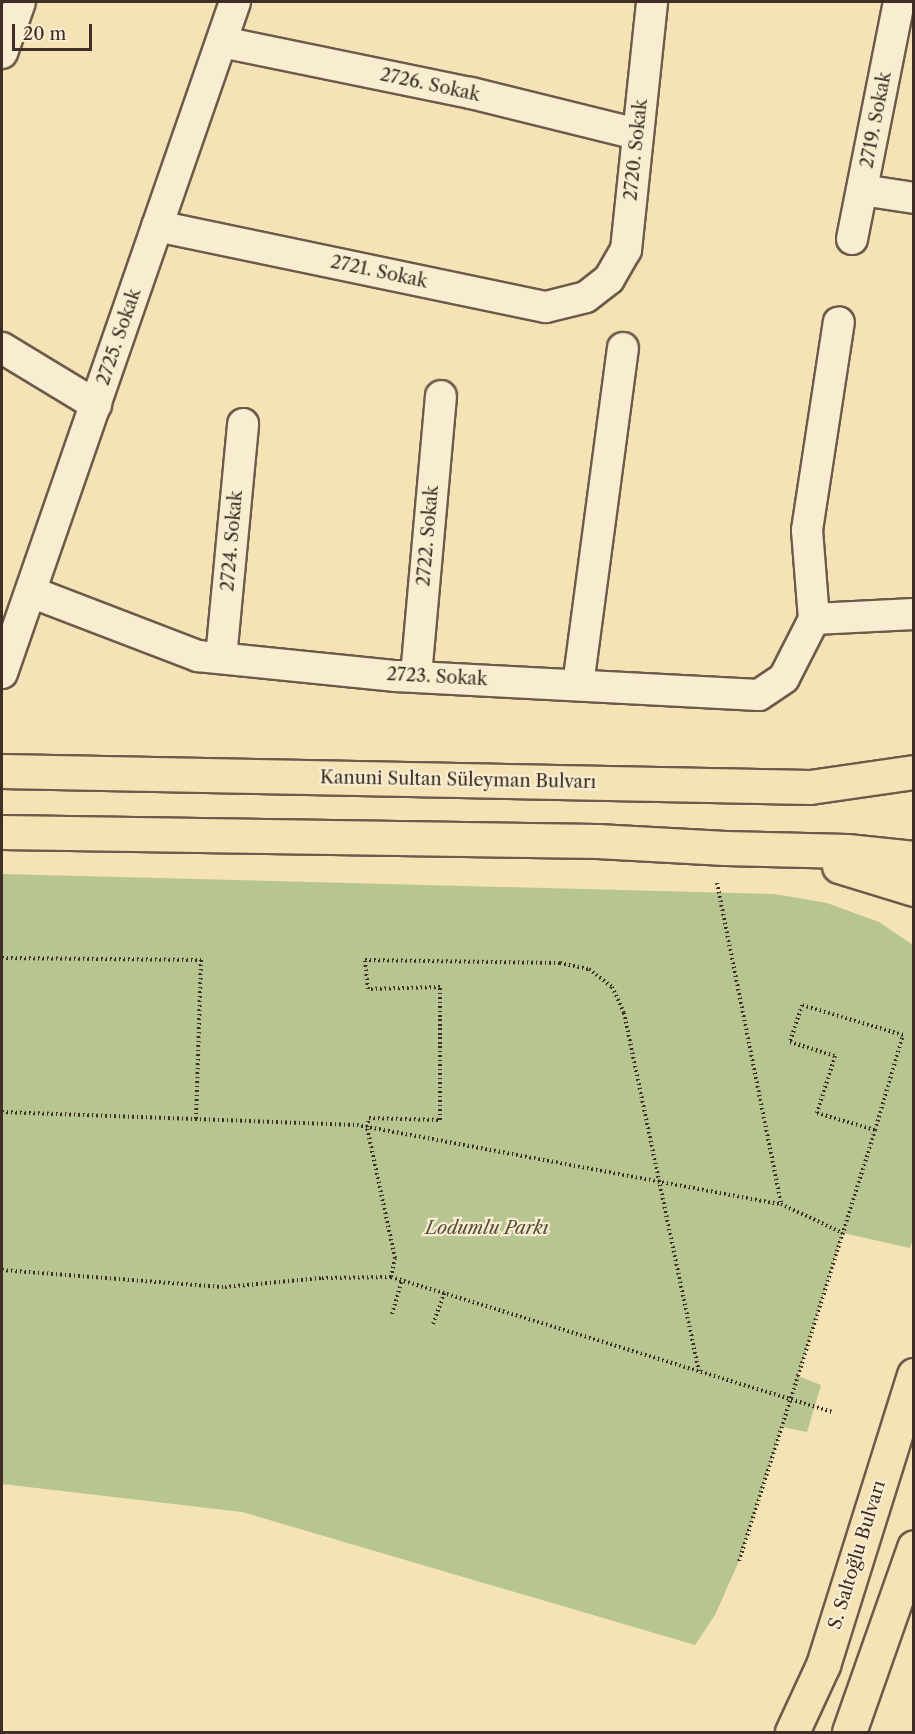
<!DOCTYPE html>
<html>
<head>
<meta charset="utf-8">
<style>
	body { margin:0 }
	#map { position:relative; width:915px; height:1734px; overflow:hidden; background:#f5e3b6; font-family:"Libre Caslon Text",serif }
	div>[style] { position:absolute }
	.green>* { inset:0; background:#b7c591 }
	.path>* { height:4px; margin-top:-2px; transform-origin:0; background:repeating-linear-gradient(90deg,#3e2e26 0 1.5px,transparent 0 4.5px) }
	.roads { filter:drop-shadow(2px 0 #6c5b4a) drop-shadow(-2px 0 #6c5b4a) drop-shadow(0 2px #6c5b4a) drop-shadow(0 -2px #6c5b4a) }
	.minor>* { height:30px; margin:-15px; padding:0 15px; transform-origin:15px; border-radius:15px; background:#f8edd0 }
	.primary>* { height:33px; margin:-16.5px; padding:0 16.5px; transform-origin:16.5px; border-radius:16.5px; background:#f5e3b6 }
	span { translate:-50% -50%; white-space:nowrap; text-align:center; line-height:1.15; -webkit-text-stroke:4.5px #f8edd0; paint-order:stroke }
	.street-label { font-size:18px; color:#3e2e26 }
	.park-label { font-size:18px; color:#564c3b; font-style:italic }
	.frame { position:absolute; inset:0; border:3px solid #3e2e26; pointer-events:none }
	.scale { position:absolute; left:12px; top:24px; width:80px; height:27px; box-sizing:border-box; border:3px solid #3e2e26; border-top:0; padding-left:8px; font-size:18px; line-height:21px; white-space:nowrap; color:#3e2e26; -webkit-text-stroke:4px #f8edd0; paint-order:stroke }
</style>
</head>
<body>
<div id="map">
	<div class="green">
		<div style="clip-path:polygon(2px 874px,775px 894px,827px 903px,879px 922px,913px 945px,914px 1235px,910px 1248px,843px 1233px,798px 1376px,821px 1385px,807px 1432px,782px 1427px,739px 1561px,715px 1615px,695px 1645px,242px 1512px,2px 1484px)"></div>
	</div>
	<div class="path">
		<div style="left:717px;top:883px;width:327px;rotate:78.7deg"></div>
		<div style="left:2px;top:958px;width:199px;rotate:0.6deg"></div>
		<div style="left:201px;top:960px;width:159px;rotate:91.8deg"></div>
		<div style="left:2px;top:1112px;width:355px;rotate:2.1deg"></div>
		<div style="left:357px;top:1125px;width:431px;rotate:10.6deg"></div>
		<div style="left:781px;top:1204px;width:68px;rotate:25.1deg"></div>
		<div style="left:2px;top:1270px;width:224px;rotate:4.4deg"></div>
		<div style="left:225px;top:1287px;width:97px;rotate:-5.3deg"></div>
		<div style="left:322px;top:1278px;width:69px;rotate:-0.8deg"></div>
		<div style="left:391px;top:1277px;width:462px;rotate:17deg"></div>
		<div style="left:391px;top:1277px;width:19px;rotate:-78deg"></div>
		<div style="left:395px;top:1258px;width:134px;rotate:-102.1deg"></div>
		<div style="left:367px;top:1127px;width:9px;rotate:-77deg"></div>
		<div style="left:369px;top:1118px;width:71px;rotate:1.6deg"></div>
		<div style="left:440px;top:1120px;width:133px;rotate:-90deg"></div>
		<div style="left:440px;top:987px;width:72px;rotate:178.4deg"></div>
		<div style="left:368px;top:989px;width:29px;rotate:-96deg"></div>
		<div style="left:365px;top:960px;width:195px;rotate:0.9deg"></div>
		<div style="left:560px;top:963px;width:30px;rotate:12deg"></div>
		<div style="left:589px;top:969px;width:29px;rotate:38deg"></div>
		<div style="left:612px;top:987px;width:29px;rotate:65deg"></div>
		<div style="left:624px;top:1013px;width:366px;rotate:78.2deg"></div>
		<div style="left:392px;top:1314px;width:35px;rotate:-74deg"></div>
		<div style="left:433px;top:1324px;width:33px;rotate:-70deg"></div>
		<div style="left:739px;top:1561px;width:194px;rotate:-72.3deg"></div>
		<div style="left:798px;top:1376px;width:258px;rotate:-72.6deg"></div>
		<div style="left:875px;top:1130px;width:99px;rotate:-73.6deg"></div>
		<div style="left:903px;top:1035px;width:105px;rotate:-163.5deg"></div>
		<div style="left:802px;top:1005px;width:39px;rotate:108deg"></div>
		<div style="left:790px;top:1042px;width:47px;rotate:17.3deg"></div>
		<div style="left:835px;top:1056px;width:60px;rotate:107.5deg"></div>
		<div style="left:817px;top:1113px;width:60px;rotate:16.3deg"></div>
	</div>
	<div class="roads">
		<div class="minor">
			<div style="left:222px;top:42px;width:254px;rotate:11.6deg"></div>
			<div style="left:471px;top:93px;width:171px;rotate:13.9deg"></div>
			<div style="left:2px;top:53px;width:54px;rotate:-70.6deg"></div>
			<div style="left:862px;top:190px;width:53px;rotate:8.7deg"></div>
			<div style="left:157px;top:226px;width:397px;rotate:11.8deg"></div>
			<div style="left:546px;top:307px;width:41px;rotate:-14deg"></div>
			<div style="left:586px;top:297px;width:29px;rotate:-38deg"></div>
			<div style="left:609px;top:279px;width:34px;rotate:-60deg"></div>
			<div style="left:626px;top:250px;width:249px;rotate:-84deg"></div>
			<div style="left:852px;top:239px;width:242px;rotate:-78.8deg"></div>
			<div style="left:2px;top:348px;width:110px;rotate:31.2deg"></div>
			<div style="left:31px;top:592px;width:179px;rotate:21deg"></div>
			<div style="left:198px;top:656px;width:199px;rotate:5.8deg"></div>
			<div style="left:396px;top:676px;width:363px;rotate:3deg"></div>
			<div style="left:759px;top:695px;width:30px;rotate:-34deg"></div>
			<div style="left:784px;top:678px;width:66px;rotate:-63deg"></div>
			<div style="left:814px;top:619px;width:89px;rotate:-94.5deg"></div>
			<div style="left:807px;top:530px;width:210px;rotate:-81.3deg"></div>
			<div style="left:814px;top:619px;width:100px;rotate:-2.9deg"></div>
			<div style="left:221px;top:658px;width:235px;rotate:-84.6deg"></div>
			<div style="left:2px;top:673px;width:710px;rotate:-70.85deg"></div>
			<div style="left:416px;top:676px;width:281px;rotate:-84.9deg"></div>
			<div style="left:578px;top:685px;width:340px;rotate:-82.4deg"></div>
		</div>
		<div class="primary">
			<div style="left:2px;top:771px;width:808px;rotate:1.13deg"></div>
			<div style="left:810px;top:787px;width:105px;rotate:-8.2deg"></div>
			<div style="left:2px;top:832px;width:595px;rotate:0.87deg"></div>
			<div style="left:597px;top:841px;width:128px;rotate:3.1deg"></div>
			<div style="left:725px;top:848px;width:122px;rotate:1.4deg"></div>
			<div style="left:847px;top:851px;width:67px;rotate:6deg"></div>
			<div style="left:839px;top:866px;width:78px;rotate:17deg"></div>
			<div style="left:792px;top:1732px;width:74px;rotate:-65.2deg"></div>
			<div style="left:823px;top:1665px;width:304px;rotate:-72.6deg"></div>
			<div style="left:849px;top:1732px;width:196px;rotate:-70.6deg"></div>
		</div>
	</div>
	<div class="street-label">
		<span style="left:430px;top:85px;rotate:12deg">2726. Sokak</span>
		<span style="left:876px;top:120px;rotate:-79deg">2719. Sokak</span>
		<span style="left:636px;top:150px;rotate:-84deg">2720. Sokak</span>
		<span style="left:379px;top:272px;rotate:12deg">2721. Sokak</span>
		<span style="left:119px;top:337px;rotate:-71deg">2725. Sokak</span>
		<span style="left:428px;top:536px;rotate:-85deg">2722. Sokak</span>
		<span style="left:232px;top:541px;rotate:-85deg">2724. Sokak</span>
		<span style="left:437px;top:677px;rotate:3deg">2723. Sokak</span>
		<span style="left:458px;top:780px;rotate:1deg">Kanuni Sultan Süleyman Bulvarı</span>
		<span style="left:857px;top:1555px;rotate:-73deg">S. Saltoğlu Bulvarı</span>
	</div>
	<div class="park-label">
		<span style="left:487px;top:1228px">Lodumlu Parkı</span>
	</div>
	<div class="frame"></div>
	<div class="scale">20 m</div>
</div>
</body>
</html>
